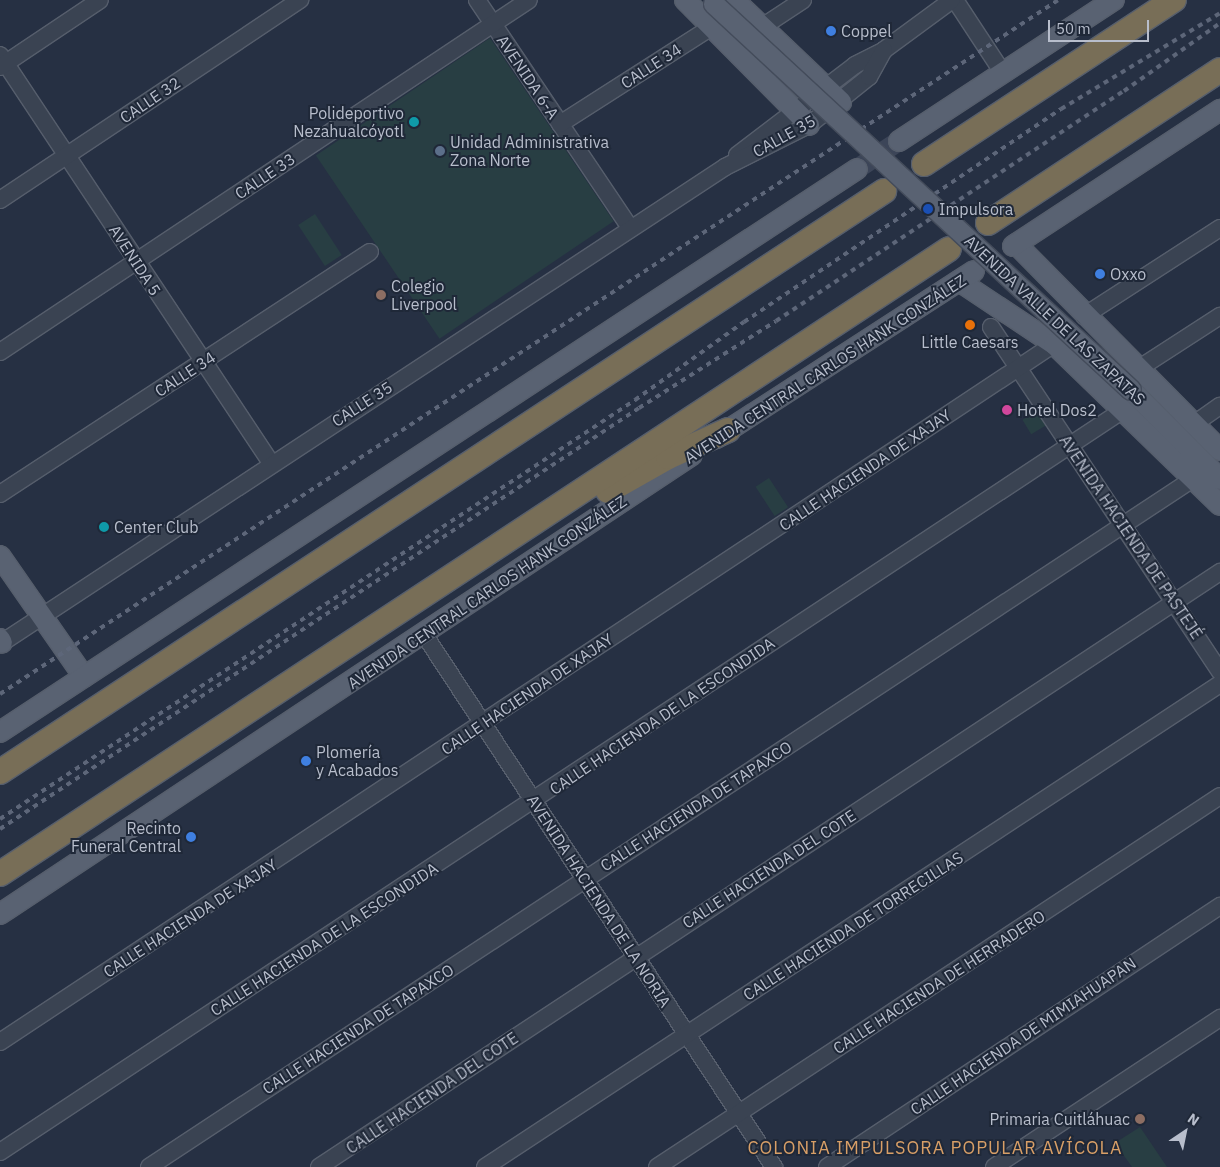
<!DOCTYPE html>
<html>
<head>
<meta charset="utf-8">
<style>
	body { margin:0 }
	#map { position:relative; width:1220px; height:1167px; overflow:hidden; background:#263043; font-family:"IBM Plex Sans",sans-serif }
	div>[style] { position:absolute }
	.green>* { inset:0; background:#283e43; transform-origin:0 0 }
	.major-tunnel>* { height:20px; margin-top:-10px; transform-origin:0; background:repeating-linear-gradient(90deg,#3c4558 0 20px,transparent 0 30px) }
	.roads { filter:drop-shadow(1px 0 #565e6c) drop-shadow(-1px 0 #565e6c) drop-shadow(0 1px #565e6c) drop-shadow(0 -1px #565e6c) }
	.minor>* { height:16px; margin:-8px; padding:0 8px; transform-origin:8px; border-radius:8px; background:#3a4352 }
	.major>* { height:20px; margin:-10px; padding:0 10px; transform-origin:10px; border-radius:10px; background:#596272 }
	.highway>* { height:24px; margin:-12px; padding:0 12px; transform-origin:12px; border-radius:12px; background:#786e57 }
	.rail>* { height:4px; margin-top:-2px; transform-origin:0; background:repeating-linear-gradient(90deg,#5d6679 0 5px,transparent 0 10px) }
	.bridges { filter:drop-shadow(1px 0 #444c5b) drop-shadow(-1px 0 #444c5b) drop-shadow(0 1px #444c5b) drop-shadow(0 -1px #444c5b) }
	.major-bridge>* { height:20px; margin:-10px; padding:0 10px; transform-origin:10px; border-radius:10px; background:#596272 }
	.dots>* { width:14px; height:14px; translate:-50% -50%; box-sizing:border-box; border:2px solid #1f2838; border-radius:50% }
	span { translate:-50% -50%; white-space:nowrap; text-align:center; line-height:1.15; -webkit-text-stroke:4px #1f2838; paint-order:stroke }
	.poi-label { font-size:16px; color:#b8becc }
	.left { translate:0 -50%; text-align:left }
	.right { translate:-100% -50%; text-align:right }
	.street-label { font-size:16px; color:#b8becc }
	.neighbourhood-label { font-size:18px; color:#d89f67; letter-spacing:1px }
	.north { position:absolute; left:1160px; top:1107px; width:50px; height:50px; -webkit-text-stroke:4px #1f2838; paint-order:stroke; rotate:34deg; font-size:14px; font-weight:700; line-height:20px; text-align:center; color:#b8becc }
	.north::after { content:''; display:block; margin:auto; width:18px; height:22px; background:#b8becc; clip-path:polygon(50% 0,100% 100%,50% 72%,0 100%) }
	.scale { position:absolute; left:1048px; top:20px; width:101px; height:22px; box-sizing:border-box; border:2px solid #b8becc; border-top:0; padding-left:6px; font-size:15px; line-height:18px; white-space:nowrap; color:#b8becc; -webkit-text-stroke:4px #1f2838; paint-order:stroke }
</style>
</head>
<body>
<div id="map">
	<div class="green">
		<div style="left:490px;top:38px;width:221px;height:210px;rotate:56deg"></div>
		<div style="left:315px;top:214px;width:49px;height:20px;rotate:57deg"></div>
		<div style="left:1037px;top:411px;width:17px;height:17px;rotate:59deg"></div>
		<div style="left:769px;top:478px;width:35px;height:16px;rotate:57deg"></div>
		<div style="clip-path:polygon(1140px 1127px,1167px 1167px,1132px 1167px,1115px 1143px)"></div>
	</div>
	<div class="major-tunnel">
		<div style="left:857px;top:169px;width:50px;rotate:-33.7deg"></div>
	</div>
	<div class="roads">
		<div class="minor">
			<div style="left:477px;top:0;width:275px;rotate:56.1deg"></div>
			<div style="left:955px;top:0;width:87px;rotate:56.7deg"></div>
			<div style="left:753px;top:33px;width:60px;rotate:-33.4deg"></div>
			<div style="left:0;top:55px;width:490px;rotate:56.4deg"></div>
			<div style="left:0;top:67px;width:120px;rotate:-33.8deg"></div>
			<div style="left:560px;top:124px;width:191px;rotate:-32.6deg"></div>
			<div style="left:737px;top:155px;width:148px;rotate:-37.3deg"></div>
			<div style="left:855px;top:65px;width:33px;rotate:-27deg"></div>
			<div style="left:884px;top:50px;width:84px;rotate:-36.3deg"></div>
			<div style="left:0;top:200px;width:361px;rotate:-33.7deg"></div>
			<div style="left:1084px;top:316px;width:162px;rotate:-32.9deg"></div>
			<div style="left:991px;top:327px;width:414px;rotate:56.4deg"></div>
			<div style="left:0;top:352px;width:635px;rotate:-33.64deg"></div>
			<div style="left:1138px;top:369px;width:98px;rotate:-32.9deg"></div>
			<div style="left:1194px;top:424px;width:32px;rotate:-35deg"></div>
			<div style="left:0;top:494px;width:442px;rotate:-33.2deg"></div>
			<div style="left:424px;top:634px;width:638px;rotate:56.71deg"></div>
			<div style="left:0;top:644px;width:868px;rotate:-33.34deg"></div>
			<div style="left:725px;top:167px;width:94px;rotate:-26.6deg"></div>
			<div style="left:809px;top:125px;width:77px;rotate:-38.7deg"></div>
			<div style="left:869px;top:77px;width:31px;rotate:-61deg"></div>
			<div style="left:0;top:1042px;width:1264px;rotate:-33.51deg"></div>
			<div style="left:0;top:1152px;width:1346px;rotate:-33.45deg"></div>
			<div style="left:149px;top:1167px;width:1250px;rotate:-33.39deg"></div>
			<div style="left:319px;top:1167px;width:1080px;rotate:-33.44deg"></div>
			<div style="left:485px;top:1167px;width:879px;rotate:-33.31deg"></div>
			<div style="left:657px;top:1167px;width:674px;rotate:-33.38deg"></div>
			<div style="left:827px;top:1167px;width:472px;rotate:-33.6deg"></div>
			<div style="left:994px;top:1167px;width:271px;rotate:-33.4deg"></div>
		</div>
		<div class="major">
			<div style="left:685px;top:0;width:176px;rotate:45.2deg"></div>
			<div style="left:734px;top:0;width:148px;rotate:43.6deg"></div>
			<div style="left:899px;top:141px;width:257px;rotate:-33.3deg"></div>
			<div style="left:1016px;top:244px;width:290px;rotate:45.3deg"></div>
			<div style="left:1013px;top:246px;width:248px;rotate:-33.3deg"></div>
			<div style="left:959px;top:281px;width:114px;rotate:33.6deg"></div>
			<div style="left:1054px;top:344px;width:231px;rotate:44.1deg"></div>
			<div style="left:1131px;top:390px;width:126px;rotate:45deg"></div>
			<div style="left:716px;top:438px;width:307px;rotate:-32.9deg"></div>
			<div style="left:0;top:556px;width:147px;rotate:55.2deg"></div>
			<div style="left:0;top:639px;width:4px;rotate:63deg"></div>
			<div style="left:0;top:732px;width:1025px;rotate:-33.3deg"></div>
			<div style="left:0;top:914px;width:830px;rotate:-33.56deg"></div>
		</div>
		<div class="highway">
			<div style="left:924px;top:164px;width:299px;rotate:-33.3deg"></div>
			<div style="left:988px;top:223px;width:278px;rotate:-33.4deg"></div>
			<div style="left:608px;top:491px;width:69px;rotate:-29.5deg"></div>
			<div style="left:668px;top:457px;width:66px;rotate:-24.2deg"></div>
			<div style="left:0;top:772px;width:1058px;rotate:-33.31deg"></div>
			<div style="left:0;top:874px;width:1136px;rotate:-33.37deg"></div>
		</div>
	</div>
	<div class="rail">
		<div style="left:0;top:694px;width:1265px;rotate:-33.26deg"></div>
		<div style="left:0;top:819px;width:761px;rotate:-33.42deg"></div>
		<div style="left:635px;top:400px;width:134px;rotate:-35.6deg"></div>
		<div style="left:744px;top:322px;width:382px;rotate:-33.9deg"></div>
		<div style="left:1061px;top:109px;width:186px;rotate:-31.1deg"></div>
		<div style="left:0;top:829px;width:765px;rotate:-33.38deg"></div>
		<div style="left:639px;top:408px;width:162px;rotate:-32.4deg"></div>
		<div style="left:776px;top:321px;width:417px;rotate:-33.5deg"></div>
		<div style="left:1124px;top:91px;width:118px;rotate:-35.3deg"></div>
	</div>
	<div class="bridges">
		<div class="major-bridge">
			<div style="left:714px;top:4px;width:568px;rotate:42.79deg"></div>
		</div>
	</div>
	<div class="dots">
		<div style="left:831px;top:31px;background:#3f7fe0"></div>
		<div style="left:414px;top:122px;background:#0f9aa8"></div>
		<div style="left:440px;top:151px;background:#5c6f8a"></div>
		<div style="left:928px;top:209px;background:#1a4fb4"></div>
		<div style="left:1100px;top:274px;background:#3f7fe0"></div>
		<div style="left:381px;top:295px;background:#8d6e63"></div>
		<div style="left:970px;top:325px;background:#e8710a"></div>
		<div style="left:1007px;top:410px;background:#d1479c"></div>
		<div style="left:104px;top:527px;background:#0f9aa8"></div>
		<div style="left:306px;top:761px;background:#3f7fe0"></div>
		<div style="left:191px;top:837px;background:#3f7fe0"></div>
		<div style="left:1140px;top:1119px;background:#8d6e63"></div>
	</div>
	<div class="poi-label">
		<span class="left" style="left:841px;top:31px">Coppel</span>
		<span class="right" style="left:404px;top:122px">Polideportivo<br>Nezahualcóyotl</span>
		<span class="left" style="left:450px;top:151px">Unidad Administrativa<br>Zona Norte</span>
		<span class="left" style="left:939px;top:209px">Impulsora</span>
		<span class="left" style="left:1110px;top:274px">Oxxo</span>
		<span class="left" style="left:391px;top:295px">Colegio<br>Liverpool</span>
		<span style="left:970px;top:342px">Little Caesars</span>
		<span class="left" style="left:1017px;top:410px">Hotel Dos2</span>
		<span class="left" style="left:114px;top:527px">Center Club</span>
		<span class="left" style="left:316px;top:761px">Plomería<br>y Acabados</span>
		<span class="right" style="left:181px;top:837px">Recinto<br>Funeral Central</span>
		<span class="right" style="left:1130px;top:1119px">Primaria Cuitláhuac</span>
	</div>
	<div class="street-label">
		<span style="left:651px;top:66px;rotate:-33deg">CALLE 34</span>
		<span style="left:528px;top:77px;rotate:56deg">AVENIDA 6-A</span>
		<span style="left:150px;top:100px;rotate:-34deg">CALLE 32</span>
		<span style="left:784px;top:136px;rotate:-29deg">CALLE 35</span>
		<span style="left:265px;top:176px;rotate:-34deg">CALLE 33</span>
		<span style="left:135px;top:260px;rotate:57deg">AVENIDA 5</span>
		<span style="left:1055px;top:320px;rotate:43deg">AVENIDA VALLE DE LAS ZAPATAS</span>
		<span style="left:825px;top:369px;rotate:-33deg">AVENIDA CENTRAL CARLOS HANK GONZÁLEZ</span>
		<span style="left:185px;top:374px;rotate:-33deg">CALLE 34</span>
		<span style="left:362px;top:404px;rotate:-33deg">CALLE 35</span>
		<span style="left:865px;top:470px;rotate:-34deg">CALLE HACIENDA DE XAJAY</span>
		<span style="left:1131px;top:537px;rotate:56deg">AVENIDA HACIENDA DE PASTEJÉ</span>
		<span style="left:487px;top:592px;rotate:-34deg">AVENIDA CENTRAL CARLOS HANK GONZÁLEZ</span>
		<span style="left:527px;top:694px;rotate:-34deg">CALLE HACIENDA DE XAJAY</span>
		<span style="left:662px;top:716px;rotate:-34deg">CALLE HACIENDA DE LA ESCONDIDA</span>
		<span style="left:696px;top:806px;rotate:-33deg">CALLE HACIENDA DE TAPAXCO</span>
		<span style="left:769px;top:869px;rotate:-33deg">CALLE HACIENDA DEL COTE</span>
		<span style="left:599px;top:901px;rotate:57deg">AVENIDA HACIENDA DE LA NORIA</span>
		<span style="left:190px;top:918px;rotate:-33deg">CALLE HACIENDA DE XAJAY</span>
		<span style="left:853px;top:926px;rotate:-33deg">CALLE HACIENDA DE TORRECILLAS</span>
		<span style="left:324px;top:939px;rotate:-33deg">CALLE HACIENDA DE LA ESCONDIDA</span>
		<span style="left:939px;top:982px;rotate:-33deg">CALLE HACIENDA DE HERRADERO</span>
		<span style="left:358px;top:1029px;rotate:-33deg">CALLE HACIENDA DE TAPAXCO</span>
		<span style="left:1023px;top:1036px;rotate:-34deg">CALLE HACIENDA DE MIMIAHUAPAN</span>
		<span style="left:432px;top:1093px;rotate:-34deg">CALLE HACIENDA DEL COTE</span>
	</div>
	<div class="neighbourhood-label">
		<span style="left:935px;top:1148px">COLONIA IMPULSORA POPULAR AVÍCOLA</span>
	</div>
	<div class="north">N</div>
	<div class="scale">50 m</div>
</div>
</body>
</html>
